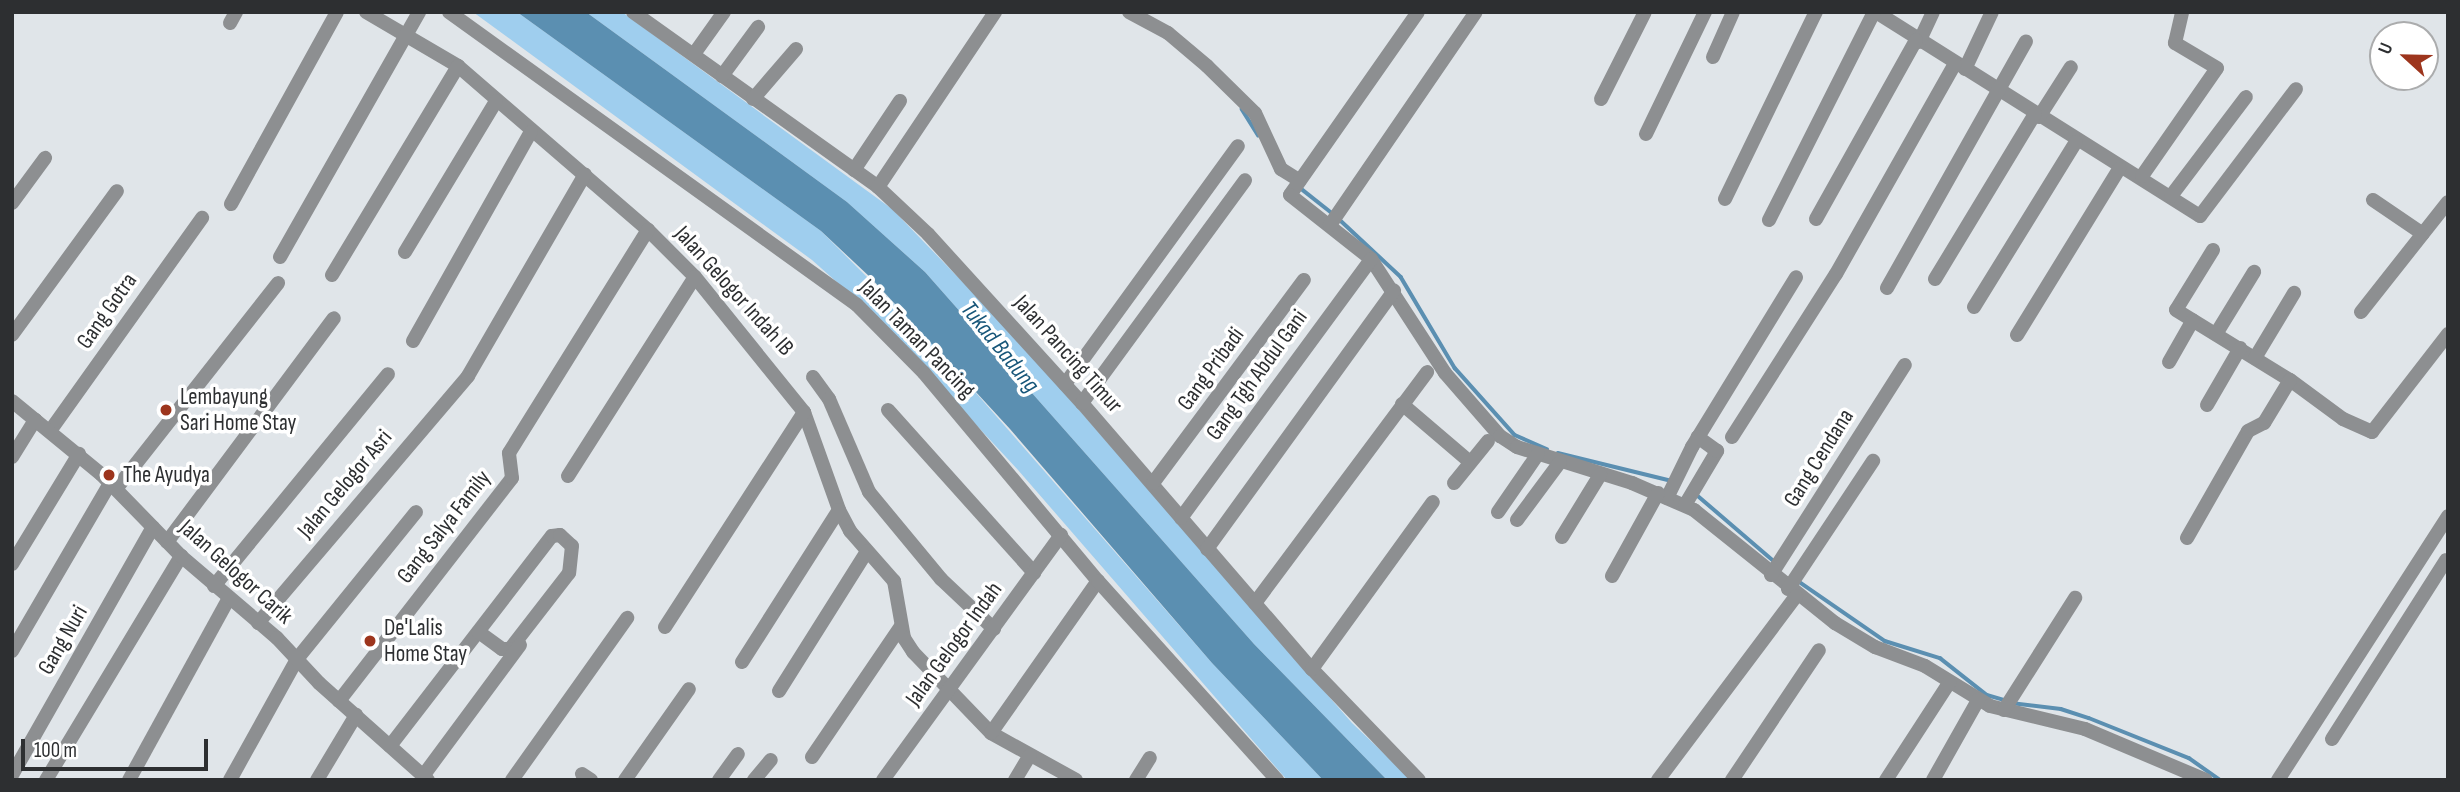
<!DOCTYPE html>
<html>
<head>
<meta charset="utf-8">
<style>
	body { margin:0 }
	#map { position:relative; width:2460px; height:792px; overflow:hidden; background:#e0e5e9; font-family:"Sofia Sans Condensed",sans-serif }
	div>[style] { position:absolute }
	.green>* { inset:0; background:#9fceee }
	.water>* { inset:0; background:#5b8fb1 }
	.stream>* { height:3.5px; margin:-1.75px; padding:0 1.75px; transform-origin:1.75px; border-radius:1.75px; background:#5b8fb1 }
	.minor>* { height:14px; margin:-7px; padding:0 7px; transform-origin:7px; border-radius:7px; background:#8d8f91 }
	.tertiary>* { height:14px; margin:-7px; padding:0 7px; transform-origin:7px; border-radius:7px; background:#8d8f91 }
	.dots>* { width:19px; height:19px; translate:-50% -50%; box-sizing:border-box; border:4px solid #fff; border-radius:50% }
	span { translate:-50% -50%; white-space:nowrap; text-align:center; line-height:1.15; -webkit-text-stroke:7px #fff; paint-order:stroke }
	.street-label { font-size:23px; color:#2d2f31 }
	.poi-label { font-size:23px; color:#2d2f31 }
	.left { translate:0 -50%; text-align:left }
	.water-label { font-size:24px; color:#175679; font-style:italic }
	.frame { position:absolute; inset:0; border:14px solid #2d2f31; pointer-events:none }
	.north { position:absolute; left:2369px; top:21px; width:70px; height:70px; box-sizing:border-box; background:#fff; border:2px solid #abacad; border-radius:50%; rotate:292deg; font-size:19px; font-weight:700; line-height:28px; text-align:center; color:#2d2f31 }
	.north::after { content:''; display:block; margin:auto; width:24px; height:32px; background:#9d351d; clip-path:polygon(50% 0,100% 100%,50% 72%,0 100%) }
	.scale { position:absolute; left:21px; top:739px; width:187px; height:32px; box-sizing:border-box; border:4px solid #2d2f31; border-top:0; padding-left:9px; font-size:21px; line-height:24px; white-space:nowrap; color:#2d2f31; -webkit-text-stroke:5px #fff; paint-order:stroke }
</style>
</head>
<body>
<div id="map">
	<div class="green">
		<div style="clip-path:polygon(473px 12px,517px 12px,821px 231px,927px 337px,1212px 663px,1323px 780px,1287px 780px,1018px 470px,876px 317px,812px 260px)"></div>
		<div style="clip-path:polygon(586px 12px,622px 12px,892px 209px,1013px 334px,1352px 723px,1412px 780px,1387px 780px,1254px 644px,925px 272px,847px 202px)"></div>
	</div>
	<div class="water">
		<div style="clip-path:polygon(517px 12px,586px 12px,847px 202px,925px 272px,1254px 644px,1387px 780px,1323px 780px,1212px 663px,1010px 429px,871px 278px,821px 231px)"></div>
	</div>
	<div class="stream">
		<div style="left:1242px;top:109px;width:31px;rotate:58deg"></div>
		<div style="left:1299px;top:187px;width:42px;rotate:38.2deg"></div>
		<div style="left:1338px;top:218px;width:86px;rotate:43.1deg"></div>
		<div style="left:1401px;top:277px;width:106px;rotate:59.3deg"></div>
		<div style="left:1455px;top:368px;width:90px;rotate:48.2deg"></div>
		<div style="left:1515px;top:435px;width:35px;rotate:24deg"></div>
		<div style="left:1558px;top:453px;width:117px;rotate:13.8deg"></div>
		<div style="left:1697px;top:495px;width:104px;rotate:40.7deg"></div>
		<div style="left:1798px;top:581px;width:106px;rotate:34.6deg"></div>
		<div style="left:1885px;top:641px;width:58px;rotate:17.2deg"></div>
		<div style="left:1940px;top:658px;width:60px;rotate:38.2deg"></div>
		<div style="left:1987px;top:695px;width:18px;rotate:16deg"></div>
		<div style="left:2011px;top:703px;width:50px;rotate:6.8deg"></div>
		<div style="left:2061px;top:709px;width:29px;rotate:18deg"></div>
		<div style="left:2089px;top:718px;width:108px;rotate:21.8deg"></div>
		<div style="left:2189px;top:758px;width:38px;rotate:35deg"></div>
	</div>
	<div class="minor">
		<div style="left:366px;top:12px;width:107px;rotate:30.4deg"></div>
		<div style="left:458px;top:66px;width:251px;rotate:40.8deg"></div>
		<div style="left:648px;top:230px;width:66px;rotate:45deg"></div>
		<div style="left:695px;top:277px;width:174px;rotate:51.1deg"></div>
		<div style="left:804px;top:412px;width:104px;rotate:70.3deg"></div>
		<div style="left:839px;top:510px;width:24px;rotate:62deg"></div>
		<div style="left:850px;top:531px;width:67px;rotate:48.7deg"></div>
		<div style="left:894px;top:581px;width:58px;rotate:80deg"></div>
		<div style="left:904px;top:638px;width:17px;rotate:57deg"></div>
		<div style="left:913px;top:652px;width:112px;rotate:46.1deg"></div>
		<div style="left:991px;top:733px;width:97px;rotate:28.9deg"></div>
		<div style="left:633px;top:12px;width:301px;rotate:35.5deg"></div>
		<div style="left:878px;top:187px;width:69px;rotate:43.2deg"></div>
		<div style="left:928px;top:234px;width:229px;rotate:47.7deg"></div>
		<div style="left:1082px;top:403px;width:352px;rotate:49.2deg"></div>
		<div style="left:1312px;top:669px;width:154px;rotate:46.1deg"></div>
		<div style="left:1129px;top:12px;width:44px;rotate:28.3deg"></div>
		<div style="left:1168px;top:33px;width:51px;rotate:40.2deg"></div>
		<div style="left:1207px;top:66px;width:67px;rotate:44.4deg"></div>
		<div style="left:1255px;top:113px;width:62px;rotate:65.1deg"></div>
		<div style="left:1281px;top:169px;width:22px;rotate:32deg"></div>
		<div style="left:1418px;top:12px;width:223px;rotate:125deg"></div>
		<div style="left:1290px;top:195px;width:103px;rotate:38.3deg"></div>
		<div style="left:1371px;top:259px;width:136px;rotate:57deg"></div>
		<div style="left:1445px;top:373px;width:84px;rotate:48.9deg"></div>
		<div style="left:1500px;top:436px;width:20px;rotate:33deg"></div>
		<div style="left:1517px;top:447px;width:121px;rotate:17.4deg"></div>
		<div style="left:1632px;top:483px;width:68px;rotate:23.5deg"></div>
		<div style="left:1694px;top:510px;width:181px;rotate:38.7deg"></div>
		<div style="left:1835px;top:623px;width:47px;rotate:31deg"></div>
		<div style="left:1875px;top:647px;width:53px;rotate:20.8deg"></div>
		<div style="left:1925px;top:666px;width:76px;rotate:31.6deg"></div>
		<div style="left:1990px;top:706px;width:98px;rotate:13.6deg"></div>
		<div style="left:2085px;top:729px;width:131px;rotate:22.9deg"></div>
		<div style="left:1876px;top:12px;width:383px;rotate:32.2deg"></div>
		<div style="left:2200px;top:216px;width:159px;rotate:-52.9deg"></div>
		<div style="left:230px;top:23px;width:13px;rotate:-61deg"></div>
		<div style="left:1919px;top:42px;width:33px;rotate:-65deg"></div>
		<div style="left:694px;top:54px;width:52px;rotate:-54.5deg"></div>
		<div style="left:1713px;top:57px;width:49px;rotate:-66deg"></div>
		<div style="left:1965px;top:69px;width:63px;rotate:-64.7deg"></div>
		<div style="left:722px;top:76px;width:61px;rotate:-53.7deg"></div>
		<div style="left:753px;top:99px;width:66px;rotate:-49.3deg"></div>
		<div style="left:1601px;top:99px;width:97px;rotate:-63.2deg"></div>
		<div style="left:2039px;top:117px;width:59px;rotate:-57.4deg"></div>
		<div style="left:1646px;top:134px;width:136px;rotate:-64.2deg"></div>
		<div style="left:854px;top:170px;width:83px;rotate:-56.3deg"></div>
		<div style="left:2142px;top:176px;width:131px;rotate:-55.2deg"></div>
		<div style="left:2217px;top:68px;width:49px;rotate:-149.2deg"></div>
		<div style="left:2175px;top:43px;width:32px;rotate:-77deg"></div>
		<div style="left:878px;top:187px;width:211px;rotate:-56.2deg"></div>
		<div style="left:2171px;top:196px;width:124px;rotate:-52.9deg"></div>
		<div style="left:1725px;top:199px;width:208px;rotate:-64.1deg"></div>
		<div style="left:2373px;top:200px;width:60px;rotate:34.2deg"></div>
		<div style="left:12px;top:203px;width:56px;rotate:-53.7deg"></div>
		<div style="left:231px;top:204px;width:219px;rotate:-61.1deg"></div>
		<div style="left:1816px;top:219px;width:205px;rotate:-60.8deg"></div>
		<div style="left:1769px;top:220px;width:233px;rotate:-63.2deg"></div>
		<div style="left:1330px;top:225px;width:258px;rotate:-55.6deg"></div>
		<div style="left:2213px;top:250px;width:70px;rotate:121.7deg"></div>
		<div style="left:2176px;top:310px;width:134px;rotate:31.6deg"></div>
		<div style="left:2290px;top:380px;width:66px;rotate:36.3deg"></div>
		<div style="left:2343px;top:419px;width:32px;rotate:24deg"></div>
		<div style="left:2372px;top:432px;width:124px;rotate:-52.2deg"></div>
		<div style="left:405px;top:252px;width:176px;rotate:-58.9deg"></div>
		<div style="left:280px;top:257px;width:282px;rotate:-60.4deg"></div>
		<div style="left:332px;top:275px;width:244px;rotate:-58.9deg"></div>
		<div style="left:1935px;top:279px;width:193px;rotate:-58.8deg"></div>
		<div style="left:1887px;top:288px;width:283px;rotate:-60.6deg"></div>
		<div style="left:1974px;top:307px;width:194px;rotate:-58.3deg"></div>
		<div style="left:2361px;top:312px;width:140px;rotate:-51.7deg"></div>
		<div style="left:2216px;top:334px;width:73px;rotate:-58.5deg"></div>
		<div style="left:12px;top:335px;width:178px;rotate:-53.9deg"></div>
		<div style="left:2017px;top:335px;width:195px;rotate:-58.4deg"></div>
		<div style="left:413px;top:341px;width:240px;rotate:-60.6deg"></div>
		<div style="left:2255px;top:358px;width:76px;rotate:-59deg"></div>
		<div style="left:2169px;top:362px;width:48px;rotate:-60.3deg"></div>
		<div style="left:813px;top:377px;width:27px;rotate:54deg"></div>
		<div style="left:829px;top:399px;width:101px;rotate:66.7deg"></div>
		<div style="left:869px;top:492px;width:113px;rotate:50.4deg"></div>
		<div style="left:941px;top:579px;width:73px;rotate:43.3deg"></div>
		<div style="left:1065px;top:384px;width:294px;rotate:-54deg"></div>
		<div style="left:1082px;top:403px;width:276px;rotate:-53.8deg"></div>
		<div style="left:1402px;top:404px;width:89px;rotate:40.5deg"></div>
		<div style="left:2207px;top:405px;width:66px;rotate:-59.9deg"></div>
		<div style="left:888px;top:410px;width:219px;rotate:48.1deg"></div>
		<div style="left:50px;top:431px;width:262px;rotate:-54.5deg"></div>
		<div style="left:1732px;top:437px;width:193px;rotate:-57.5deg"></div>
		<div style="left:1836px;top:274px;width:241px;rotate:-60.5deg"></div>
		<div style="left:12px;top:457px;width:44px;rotate:-58.1deg"></div>
		<div style="left:568px;top:476px;width:236px;rotate:-57.5deg"></div>
		<div style="left:1153px;top:483px;width:253px;rotate:-53.4deg"></div>
		<div style="left:1454px;top:483px;width:54px;rotate:-51deg"></div>
		<div style="left:116px;top:489px;width:262px;rotate:-51.8deg"></div>
		<div style="left:1667px;top:498px;width:57px;rotate:-63.9deg"></div>
		<div style="left:1692px;top:447px;width:199px;rotate:-58.5deg"></div>
		<div style="left:1685px;top:505px;width:63px;rotate:-59.3deg"></div>
		<div style="left:1717px;top:451px;width:24px;rotate:-144deg"></div>
		<div style="left:1498px;top:512px;width:70px;rotate:-55.4deg"></div>
		<div style="left:1181px;top:518px;width:321px;rotate:-53.7deg"></div>
		<div style="left:1517px;top:520px;width:72px;rotate:-53.4deg"></div>
		<div style="left:1562px;top:537px;width:73px;rotate:-58.5deg"></div>
		<div style="left:2187px;top:538px;width:123px;rotate:-60.3deg"></div>
		<div style="left:2248px;top:431px;width:18px;rotate:-27deg"></div>
		<div style="left:2264px;top:423px;width:50px;rotate:-58.8deg"></div>
		<div style="left:167px;top:542px;width:279px;rotate:-53.3deg"></div>
		<div style="left:1207px;top:549px;width:319px;rotate:-54.1deg"></div>
		<div style="left:12px;top:564px;width:129px;rotate:-58.7deg"></div>
		<div style="left:1771px;top:575px;width:249px;rotate:-57.5deg"></div>
		<div style="left:1612px;top:576px;width:95px;rotate:-61deg"></div>
		<div style="left:214px;top:586px;width:274px;rotate:-50.6deg"></div>
		<div style="left:1788px;top:589px;width:154px;rotate:-56.4deg"></div>
		<div style="left:1255px;top:603px;width:288px;rotate:-53.3deg"></div>
		<div style="left:258px;top:623px;width:324px;rotate:-49.6deg"></div>
		<div style="left:468px;top:376px;width:233px;rotate:-59.9deg"></div>
		<div style="left:665px;top:627px;width:256px;rotate:-57.1deg"></div>
		<div style="left:12px;top:651px;width:194px;rotate:-59.7deg"></div>
		<div style="left:742px;top:662px;width:180px;rotate:-57.5deg"></div>
		<div style="left:1312px;top:669px;width:206px;rotate:-54.1deg"></div>
		<div style="left:779px;top:691px;width:165px;rotate:-57.8deg"></div>
		<div style="left:339px;top:701px;width:282px;rotate:-52.2deg"></div>
		<div style="left:512px;top:478px;width:25px;rotate:-97deg"></div>
		<div style="left:509px;top:453px;width:263px;rotate:-58.1deg"></div>
		<div style="left:2004px;top:710px;width:133px;rotate:-57.6deg"></div>
		<div style="left:991px;top:733px;width:186px;rotate:-54.9deg"></div>
		<div style="left:2332px;top:739px;width:212px;rotate:-57.5deg"></div>
		<div style="left:390px;top:746px;width:265px;rotate:-52.4deg"></div>
		<div style="left:552px;top:536px;width:8px;rotate:-7deg"></div>
		<div style="left:560px;top:535px;width:16px;rotate:43deg"></div>
		<div style="left:572px;top:546px;width:27px;rotate:96deg"></div>
		<div style="left:569px;top:573px;width:96px;rotate:127.8deg"></div>
		<div style="left:510px;top:649px;width:8px;rotate:180deg"></div>
		<div style="left:502px;top:649px;width:29px;rotate:-144deg"></div>
		<div style="left:812px;top:757px;width:158px;rotate:-55.8deg"></div>
		<div style="left:582px;top:774px;width:11px;rotate:34deg"></div>
		<div style="left:12px;top:775px;width:285px;rotate:-60.4deg"></div>
		<div style="left:423px;top:776px;width:163px;rotate:-53.5deg"></div>
		<div style="left:46px;top:780px;width:262px;rotate:-58.9deg"></div>
		<div style="left:129px;top:780px;width:208px;rotate:-61.2deg"></div>
		<div style="left:230px;top:780px;width:138px;rotate:-61deg"></div>
		<div style="left:297px;top:659px;width:189px;rotate:-51deg"></div>
		<div style="left:317px;top:780px;width:76px;rotate:-59deg"></div>
		<div style="left:512px;top:780px;width:199px;rotate:-54.6deg"></div>
		<div style="left:625px;top:780px;width:111px;rotate:-54.9deg"></div>
		<div style="left:719px;top:780px;width:32px;rotate:-54deg"></div>
		<div style="left:754px;top:780px;width:26px;rotate:-50deg"></div>
		<div style="left:1015px;top:780px;width:29px;rotate:-59deg"></div>
		<div style="left:1136px;top:780px;width:26px;rotate:-58deg"></div>
		<div style="left:1658px;top:780px;width:230px;rotate:-53.1deg"></div>
		<div style="left:1732px;top:780px;width:156px;rotate:-56.2deg"></div>
		<div style="left:1886px;top:780px;width:116px;rotate:-57deg"></div>
		<div style="left:1933px;top:780px;width:92px;rotate:-60.6deg"></div>
		<div style="left:2278px;top:780px;width:314px;rotate:-57.2deg"></div>
	</div>
	<div class="tertiary">
		<div style="left:449px;top:12px;width:502px;rotate:35.68deg"></div>
		<div style="left:857px;top:305px;width:95px;rotate:45.4deg"></div>
		<div style="left:924px;top:373px;width:271px;rotate:50.1deg"></div>
		<div style="left:1098px;top:581px;width:268px;rotate:48deg"></div>
		<div style="left:12px;top:401px;width:115px;rotate:39.4deg"></div>
		<div style="left:101px;top:474px;width:115px;rotate:45.7deg"></div>
		<div style="left:181px;top:556px;width:126px;rotate:40.5deg"></div>
		<div style="left:277px;top:638px;width:62px;rotate:47deg"></div>
		<div style="left:319px;top:683px;width:146px;rotate:41.7deg"></div>
		<div style="left:883px;top:780px;width:303px;rotate:-54deg"></div>
	</div>
	<div class="dots">
		<div style="left:166px;top:410px;background:#9d351d"></div>
		<div style="left:109px;top:475px;background:#9d351d"></div>
		<div style="left:370px;top:641px;background:#9d351d"></div>
	</div>
	<div class="street-label">
		<span style="left:734px;top:291px;rotate:48deg">Jalan Gelogor Indah IB</span>
		<span style="left:107px;top:311px;rotate:-55deg">Gang Gotra</span>
		<span style="left:917px;top:339px;rotate:46deg">Jalan Taman Pancing</span>
		<span style="left:1068px;top:354px;rotate:48deg">Jalan Pancing Timur</span>
		<span style="left:1211px;top:369px;rotate:-54deg">Gang Pribadi</span>
		<span style="left:1257px;top:375px;rotate:-54deg">Gang Tgh Abdul Gani</span>
		<span style="left:1819px;top:458px;rotate:-58deg">Gang Cendana</span>
		<span style="left:345px;top:484px;rotate:-50deg">Jalan Gelogor Asri</span>
		<span style="left:444px;top:527px;rotate:-52deg">Gang Salya Family</span>
		<span style="left:236px;top:572px;rotate:42deg">Jalan Gelogor Carik</span>
		<span style="left:63px;top:640px;rotate:-60deg">Gang Nuri</span>
		<span style="left:954px;top:644px;rotate:-54deg">Jalan Gelogor Indah</span>
	</div>
	<div class="poi-label">
		<span class="left" style="left:180px;top:410px">Lembayung<br>Sari Home Stay</span>
		<span class="left" style="left:123px;top:475px">The Ayudya</span>
		<span class="left" style="left:384px;top:641px">De'Lalis<br>Home Stay</span>
	</div>
	<div class="water-label">
		<span style="left:1000px;top:347px;rotate:51deg">Tukad Badung</span>
	</div>
	<div class="frame"></div>
	<div class="north">U</div>
	<div class="scale">100 m</div>
</div>
</body>
</html>
